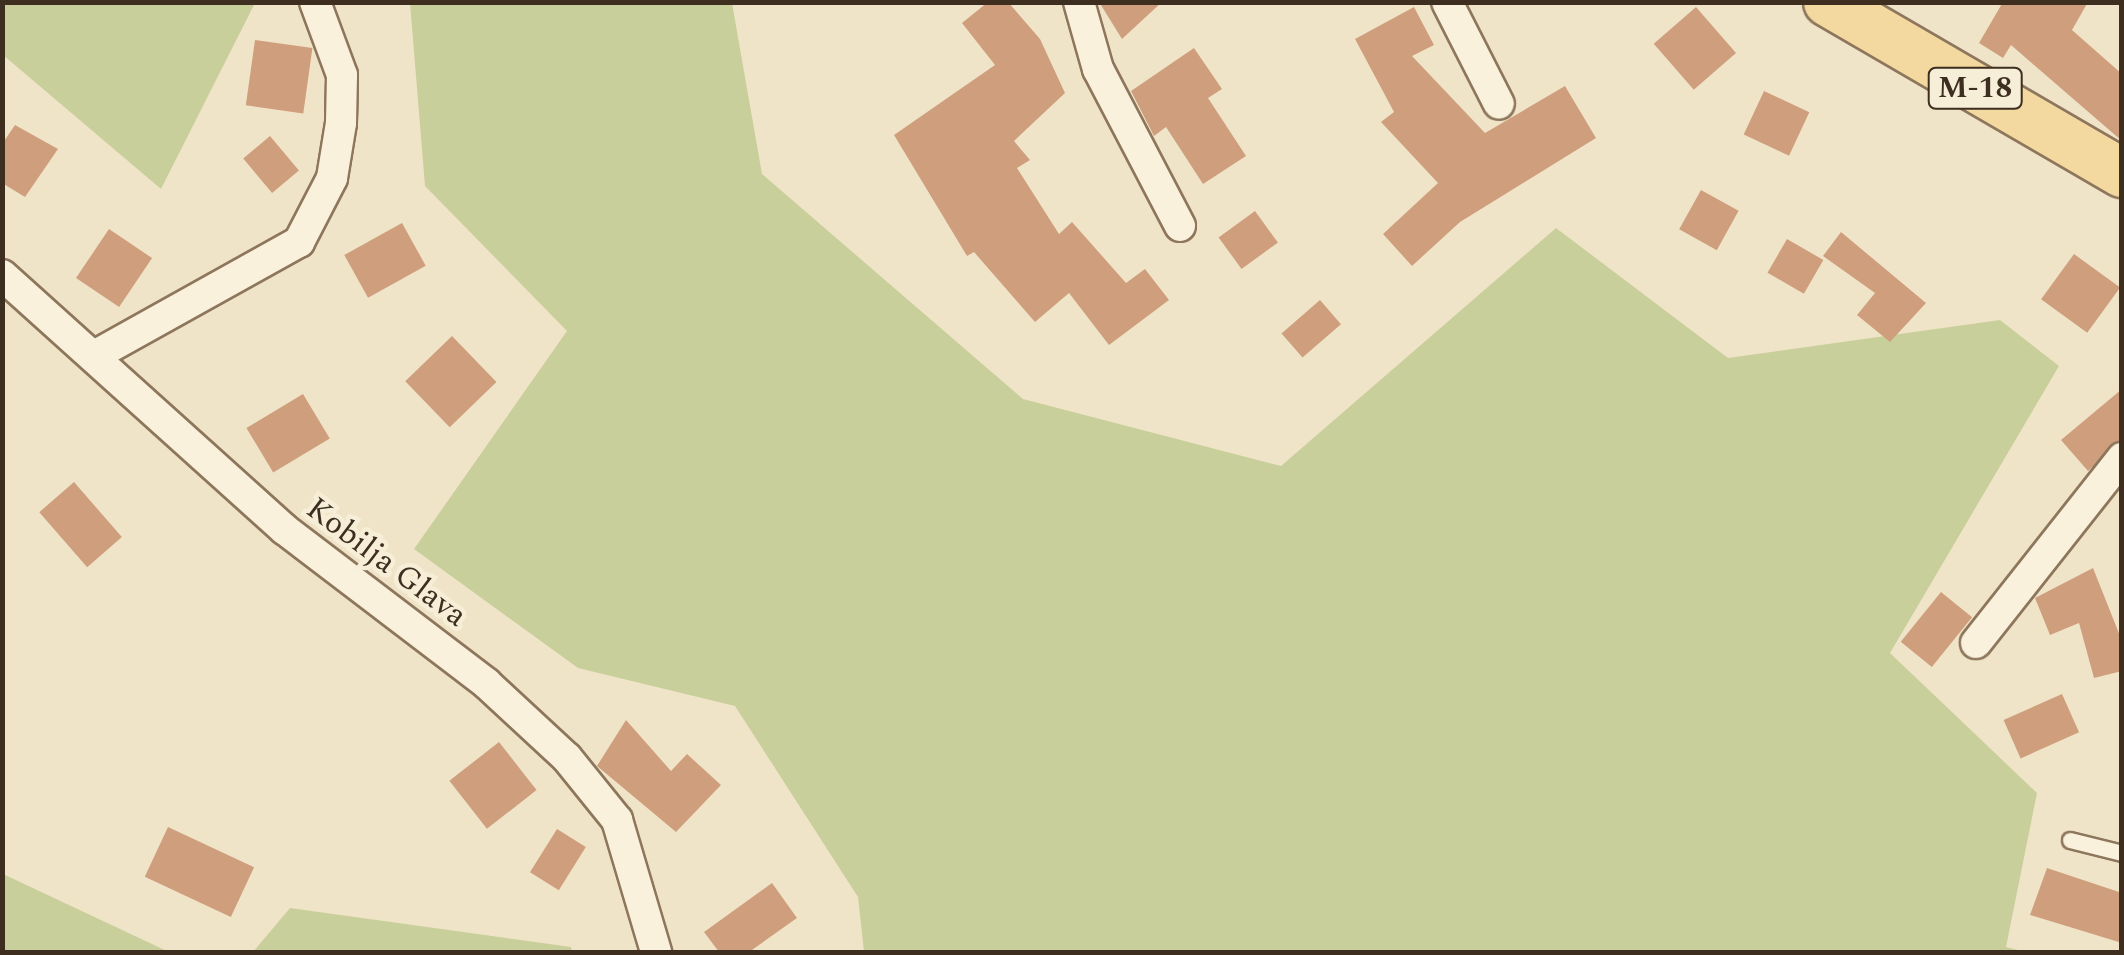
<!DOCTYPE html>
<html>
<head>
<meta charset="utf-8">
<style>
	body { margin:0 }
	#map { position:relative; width:2124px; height:955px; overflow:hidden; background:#f0e4c8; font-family:Spectral,serif }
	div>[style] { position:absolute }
	.green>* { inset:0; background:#c9cf9b }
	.building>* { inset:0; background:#cf9f7d; transform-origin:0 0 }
	.roads { filter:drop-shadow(2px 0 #8d765c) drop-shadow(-2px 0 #8d765c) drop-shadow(0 2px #8d765c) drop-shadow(0 -2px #8d765c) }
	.service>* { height:15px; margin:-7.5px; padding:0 7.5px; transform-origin:7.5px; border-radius:7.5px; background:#faf1dc }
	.minor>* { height:30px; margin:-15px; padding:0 15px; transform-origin:15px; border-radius:15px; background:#faf1dc }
	.primary>* { height:48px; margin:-24px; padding:0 24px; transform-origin:24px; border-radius:24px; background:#f3d9a0 }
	span { translate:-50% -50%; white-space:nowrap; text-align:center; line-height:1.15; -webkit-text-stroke:9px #f7eed8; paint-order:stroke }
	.shield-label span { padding:2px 8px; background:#f7eed8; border:2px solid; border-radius:8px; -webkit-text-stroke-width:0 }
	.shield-label { font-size:30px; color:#3d2e20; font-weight:700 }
	.street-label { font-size:32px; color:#3d2e20 }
	.frame { position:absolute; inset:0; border:5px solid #3d2e20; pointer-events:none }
</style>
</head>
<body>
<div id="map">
	<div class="green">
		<div style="clip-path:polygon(3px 2px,255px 2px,255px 3px,161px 189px,3px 55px)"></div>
		<div style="clip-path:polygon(410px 3px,732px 3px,762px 174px,1023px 399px,1281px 466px,1556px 228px,1728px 358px,2000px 320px,2059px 366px,1890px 653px,2037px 793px,2006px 947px,2026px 952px,864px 952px,858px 897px,735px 706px,578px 668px,414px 549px,567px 331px,425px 186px)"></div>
		<div style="clip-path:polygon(2px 874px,3px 874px,169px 952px,3px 952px)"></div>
		<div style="clip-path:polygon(290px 908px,571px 947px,572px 952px,253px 952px)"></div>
	</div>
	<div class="building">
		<div style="clip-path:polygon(988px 2px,1008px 2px,1040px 39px,1065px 93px,1014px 141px,1030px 160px,1017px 168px,1059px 234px,1072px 222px,1126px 283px,1145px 269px,1169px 300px,1109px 345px,1069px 293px,1035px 322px,974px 252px,967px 256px,894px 135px,995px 65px,962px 23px)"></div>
		<div style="clip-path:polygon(1099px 2px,1162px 2px,1122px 39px)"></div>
		<div style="clip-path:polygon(2003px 2px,2088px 2px,2072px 30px,2122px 74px,2122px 141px,2011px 45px,2003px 58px,1979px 43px)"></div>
		<div style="clip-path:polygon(1414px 7px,1434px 45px,1412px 56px,1485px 133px,1565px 86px,1596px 138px,1460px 222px,1412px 266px,1383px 234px,1438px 183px,1381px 122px,1394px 112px,1355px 39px)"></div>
		<div style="left:1696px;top:7px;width:61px;height:56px;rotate:49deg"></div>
		<div style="left:255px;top:40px;width:58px;height:66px;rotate:8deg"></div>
		<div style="clip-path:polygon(1194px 48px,1222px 89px,1208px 98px,1246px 156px,1203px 184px,1166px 127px,1154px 136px,1131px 91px)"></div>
		<div style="left:1764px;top:91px;width:50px;height:48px;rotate:25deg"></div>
		<div style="clip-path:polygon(15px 125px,58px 149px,25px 197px,2px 183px,2px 144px)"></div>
		<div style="left:270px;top:136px;width:45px;height:35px;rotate:50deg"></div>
		<div style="left:1701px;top:190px;width:43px;height:45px;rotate:29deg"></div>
		<div style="left:1255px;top:211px;width:39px;height:45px;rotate:54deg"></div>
		<div style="left:402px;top:223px;width:49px;height:66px;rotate:61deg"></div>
		<div style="left:109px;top:229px;width:52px;height:59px;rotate:34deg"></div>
		<div style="clip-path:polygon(1841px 232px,1926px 303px,1890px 342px,1857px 315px,1875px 293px,1823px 256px)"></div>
		<div style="left:1787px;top:239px;width:42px;height:39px;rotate:30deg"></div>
		<div style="left:2074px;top:254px;width:57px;height:56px;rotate:36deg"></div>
		<div style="left:1320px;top:300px;width:32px;height:51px;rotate:49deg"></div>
		<div style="left:452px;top:336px;width:64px;height:65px;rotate:46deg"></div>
		<div style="clip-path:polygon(2122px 389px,2122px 440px,2088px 471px,2061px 440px)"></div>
		<div style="left:303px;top:394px;width:52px;height:66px;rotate:59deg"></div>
		<div style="left:74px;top:482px;width:73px;height:46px;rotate:49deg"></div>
		<div style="clip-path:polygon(2093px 568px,2122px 641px,2122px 671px,2094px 678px,2079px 623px,2050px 635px,2035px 598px)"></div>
		<div style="left:1941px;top:592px;width:40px;height:64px;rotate:39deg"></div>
		<div style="left:2062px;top:694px;width:42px;height:64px;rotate:66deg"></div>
		<div style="clip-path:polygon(626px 720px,671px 771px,687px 754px,721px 785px,676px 832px,597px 766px)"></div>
		<div style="left:499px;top:742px;width:61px;height:63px;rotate:52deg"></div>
		<div style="left:168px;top:827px;width:95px;height:55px;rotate:25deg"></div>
		<div style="left:557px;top:829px;width:34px;height:51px;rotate:32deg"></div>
		<div style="clip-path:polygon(2047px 868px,2122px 893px,2122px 943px,2030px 915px)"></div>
		<div style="clip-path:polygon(772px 883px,797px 918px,749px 952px,719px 952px,704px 932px)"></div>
	</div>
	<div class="roads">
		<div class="service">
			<div style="left:2070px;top:840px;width:54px;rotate:14deg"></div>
		</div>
		<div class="minor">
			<div style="left:1079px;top:2px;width:70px;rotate:74.2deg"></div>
			<div style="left:1098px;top:69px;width:177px;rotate:62.4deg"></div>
			<div style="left:1447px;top:2px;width:114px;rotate:63deg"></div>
			<div style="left:2px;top:275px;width:380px;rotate:42deg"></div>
			<div style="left:284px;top:529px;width:254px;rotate:37.3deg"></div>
			<div style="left:486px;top:683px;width:110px;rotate:42.8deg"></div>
			<div style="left:567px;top:758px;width:80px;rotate:51.1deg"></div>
			<div style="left:617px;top:820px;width:138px;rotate:73.5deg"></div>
			<div style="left:94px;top:356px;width:235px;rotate:-29.1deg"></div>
			<div style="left:299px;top:242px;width:72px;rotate:-62.7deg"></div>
			<div style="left:332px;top:178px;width:56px;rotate:-80.7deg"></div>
			<div style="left:341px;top:123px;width:48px;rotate:-88.8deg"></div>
			<div style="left:342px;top:75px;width:78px;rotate:-110.3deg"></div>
			<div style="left:1976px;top:643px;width:236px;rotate:-51.7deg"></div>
		</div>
		<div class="primary">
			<div style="left:1828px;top:2px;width:340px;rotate:30.2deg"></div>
		</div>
	</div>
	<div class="shield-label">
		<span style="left:1975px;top:88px">M-18</span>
	</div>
	<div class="street-label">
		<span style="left:386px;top:563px;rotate:37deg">Kobilja Glava</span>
	</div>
	<div class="frame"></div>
</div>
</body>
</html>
